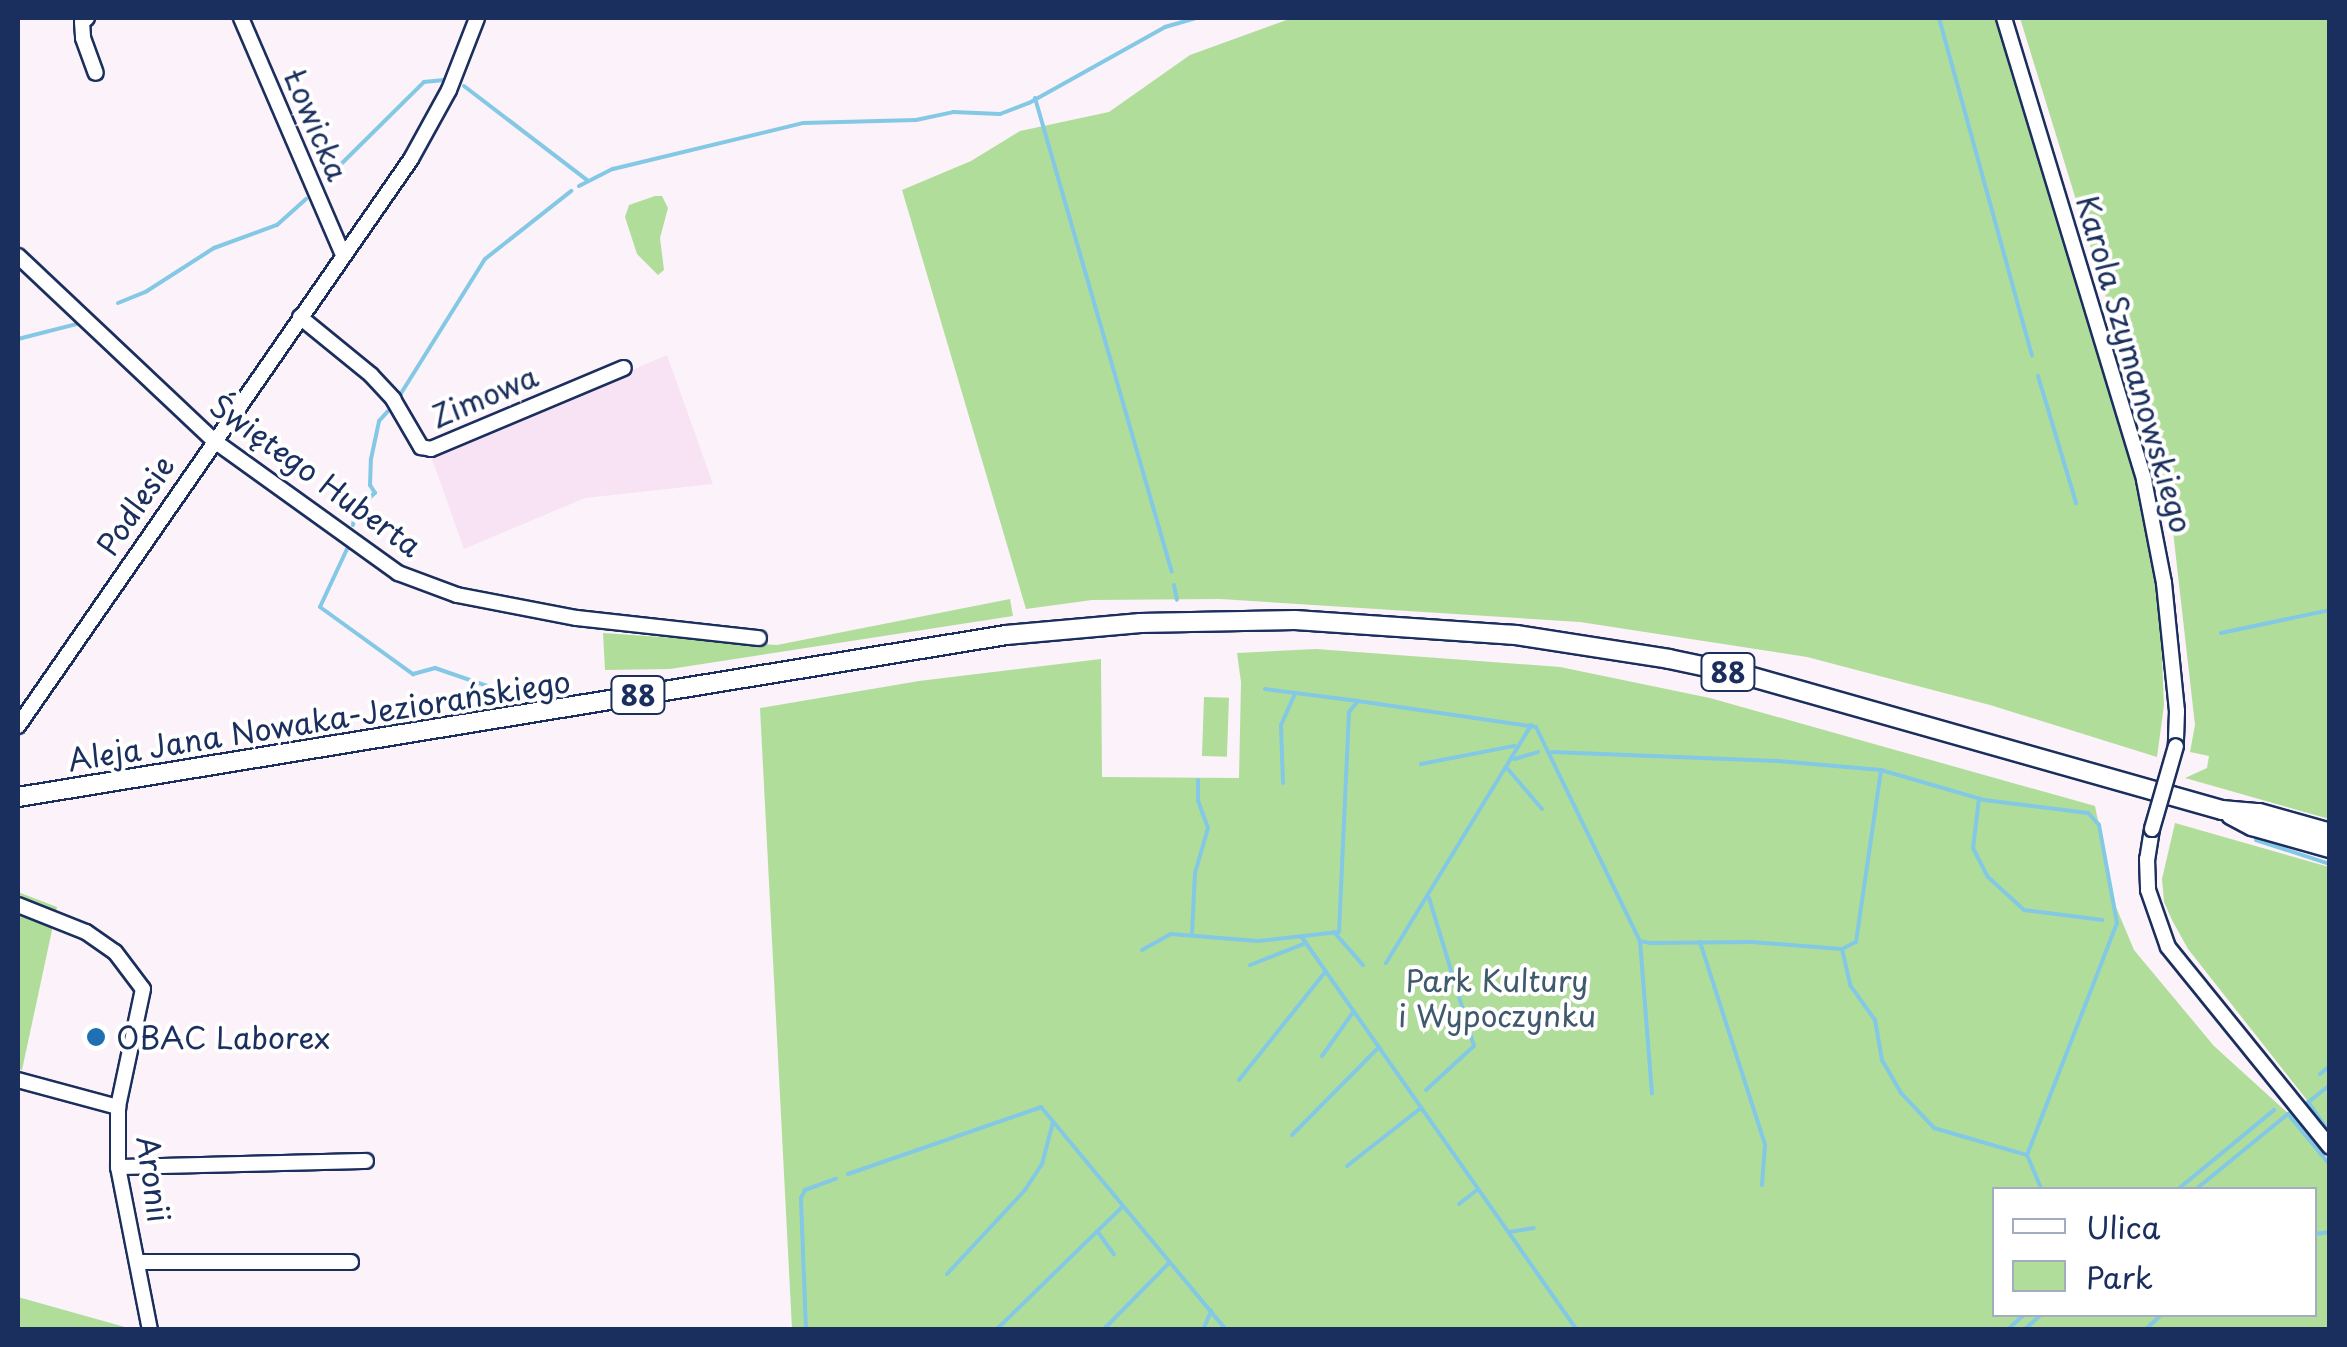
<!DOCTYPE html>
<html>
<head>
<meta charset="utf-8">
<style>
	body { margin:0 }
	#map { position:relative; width:2347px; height:1347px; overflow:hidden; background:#fcf2fa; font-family:"Playpen Sans",sans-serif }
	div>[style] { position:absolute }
	.built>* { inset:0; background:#f8e3f4 }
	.green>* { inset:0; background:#b1dd9b; transform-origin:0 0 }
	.stream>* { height:4px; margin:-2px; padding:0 2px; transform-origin:2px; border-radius:2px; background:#83c8e4 }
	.roads { filter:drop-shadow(2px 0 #1b2f5e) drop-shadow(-2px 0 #1b2f5e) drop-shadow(0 2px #1b2f5e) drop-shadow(0 -2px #1b2f5e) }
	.minor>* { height:14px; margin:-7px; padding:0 7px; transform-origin:7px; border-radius:7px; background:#fff }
	.major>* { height:18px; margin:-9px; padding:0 9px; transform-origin:9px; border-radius:9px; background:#fff }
	.bridges { filter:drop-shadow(2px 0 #1b2f5e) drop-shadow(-2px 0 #1b2f5e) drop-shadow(0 2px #1b2f5e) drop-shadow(0 -2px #1b2f5e) }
	.minor-bridge>* { height:14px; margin:-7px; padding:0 7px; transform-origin:7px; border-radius:7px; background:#fff }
	.dots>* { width:28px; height:28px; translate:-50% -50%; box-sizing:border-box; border:5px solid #fff; border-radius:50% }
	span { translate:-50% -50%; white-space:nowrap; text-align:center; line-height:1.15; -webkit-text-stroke:8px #fff; paint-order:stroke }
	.shield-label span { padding:2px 8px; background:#fff; border:2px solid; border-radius:8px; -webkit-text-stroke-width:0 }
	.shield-label { font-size:28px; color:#1b2f5e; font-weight:700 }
	.street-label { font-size:30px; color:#1b2f5e }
	.park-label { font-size:30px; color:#405a6d }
	.poi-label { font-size:30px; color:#1b2f5e }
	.left { translate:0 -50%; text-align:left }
	.frame { position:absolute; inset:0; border:20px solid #1b2f5e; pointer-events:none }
	.legend { position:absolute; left:1992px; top:1187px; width:325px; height:130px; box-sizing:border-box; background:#fff; border:2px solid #a4acbf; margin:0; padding:12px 18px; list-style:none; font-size:30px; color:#1b2f5e }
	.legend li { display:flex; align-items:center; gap:20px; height:50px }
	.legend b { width:50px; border:2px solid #a4acbf }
</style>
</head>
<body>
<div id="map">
	<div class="built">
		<div style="clip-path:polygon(667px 355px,713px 484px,585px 498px,464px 549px,431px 456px)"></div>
	</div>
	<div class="green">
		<div style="clip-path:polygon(1292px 18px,1995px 18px,2086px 301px,2145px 517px,2160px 612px,2164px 705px,2157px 757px,1990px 705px,1807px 657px,1580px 622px,1220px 599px,1092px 600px,1026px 609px,902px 190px,971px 161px,1020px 131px,1109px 112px,1190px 55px)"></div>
		<div style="clip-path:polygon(2020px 18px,2329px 18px,2329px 819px,2185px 778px,2207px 768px,2209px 756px,2190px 752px,2195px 725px,2170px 505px)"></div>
		<div style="clip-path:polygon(655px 196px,662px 196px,668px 208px,660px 238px,664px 270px,658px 275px,637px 254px,625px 217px,629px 205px)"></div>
		<div style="clip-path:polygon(1010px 599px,1013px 616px,670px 669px,605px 670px,603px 633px,777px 645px)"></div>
		<div style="clip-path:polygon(evenodd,1316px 649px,1560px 667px,1710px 698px,2095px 806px,2116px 907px,2134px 950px,2214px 1046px,2291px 1116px,2329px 1165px,2329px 1329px,792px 1329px,760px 708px,919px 681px,1101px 659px,1102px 777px,1239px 778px,1241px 682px,1237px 653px,1316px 649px,1994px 1190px,2314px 1190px,2314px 1314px,1994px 1314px,1994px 1190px)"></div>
		<div style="left:1204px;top:697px;width:25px;height:59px;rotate:2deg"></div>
		<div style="clip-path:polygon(2175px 823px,2329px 867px,2329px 1128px,2188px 949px,2172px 920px,2164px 902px,2162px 879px)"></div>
		<div style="clip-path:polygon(18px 892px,57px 907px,22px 1070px,18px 1069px)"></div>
		<div style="clip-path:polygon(18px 1297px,132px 1329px,18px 1329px)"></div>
	</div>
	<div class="stream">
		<div style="left:1939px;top:18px;width:350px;rotate:74.6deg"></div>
		<div style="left:464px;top:86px;width:155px;rotate:37.4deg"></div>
		<div style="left:1035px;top:98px;width:493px;rotate:73.9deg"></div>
		<div style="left:326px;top:179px;width:138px;rotate:-44.7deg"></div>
		<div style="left:424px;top:82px;width:20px;rotate:-6deg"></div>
		<div style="left:579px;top:186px;width:38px;rotate:-27deg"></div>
		<div style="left:613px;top:169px;width:195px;rotate:-13.6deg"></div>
		<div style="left:803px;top:123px;width:113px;rotate:-1.5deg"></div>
		<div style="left:916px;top:120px;width:38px;rotate:-12deg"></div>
		<div style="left:953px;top:112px;width:47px;rotate:2.4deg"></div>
		<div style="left:1000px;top:114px;width:31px;rotate:-21deg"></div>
		<div style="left:1029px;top:103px;width:156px;rotate:-29.2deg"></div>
		<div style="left:1165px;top:27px;width:33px;rotate:-16deg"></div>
		<div style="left:118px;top:303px;width:31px;rotate:-22deg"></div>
		<div style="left:147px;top:291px;width:80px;rotate:-32.7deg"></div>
		<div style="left:214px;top:248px;width:67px;rotate:-20.1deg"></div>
		<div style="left:277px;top:225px;width:39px;rotate:-42deg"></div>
		<div style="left:18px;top:339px;width:61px;rotate:-14.3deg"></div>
		<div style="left:2038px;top:376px;width:133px;rotate:73.3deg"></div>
		<div style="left:400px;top:395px;width:160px;rotate:-58deg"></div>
		<div style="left:485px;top:259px;width:110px;rotate:-38.3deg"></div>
		<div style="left:353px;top:525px;width:13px;rotate:-81deg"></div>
		<div style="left:355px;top:512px;width:28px;rotate:-44deg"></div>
		<div style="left:375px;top:493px;width:9px;rotate:-122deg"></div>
		<div style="left:370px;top:485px;width:26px;rotate:-88deg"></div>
		<div style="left:371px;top:459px;width:39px;rotate:-78deg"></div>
		<div style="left:379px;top:421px;width:13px;rotate:-48deg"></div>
		<div style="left:347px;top:549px;width:64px;rotate:115deg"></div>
		<div style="left:320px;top:607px;width:115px;rotate:35.8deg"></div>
		<div style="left:413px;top:674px;width:23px;rotate:-15deg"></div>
		<div style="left:435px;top:668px;width:68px;rotate:19deg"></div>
		<div style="left:1174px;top:585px;width:15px;rotate:79deg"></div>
		<div style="left:2221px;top:633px;width:111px;rotate:-11.9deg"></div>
		<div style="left:1265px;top:689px;width:94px;rotate:7.4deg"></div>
		<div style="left:1552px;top:752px;width:225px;rotate:2.3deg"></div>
		<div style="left:1777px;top:761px;width:104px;rotate:4.9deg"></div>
		<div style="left:1881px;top:770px;width:107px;rotate:16.2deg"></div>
		<div style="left:1984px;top:800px;width:105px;rotate:7.1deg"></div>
		<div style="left:2088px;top:813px;width:16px;rotate:47deg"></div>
		<div style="left:2099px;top:825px;width:100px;rotate:79.6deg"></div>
		<div style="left:2117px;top:923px;width:249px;rotate:111.2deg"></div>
		<div style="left:2027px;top:1155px;width:38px;rotate:67deg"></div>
		<div style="left:1514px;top:759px;width:25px;rotate:-16deg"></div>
		<div style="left:1421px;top:764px;width:95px;rotate:-11deg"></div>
		<div style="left:1507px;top:768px;width:54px;rotate:49.5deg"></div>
		<div style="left:1283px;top:783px;width:58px;rotate:-92deg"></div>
		<div style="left:1281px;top:725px;width:32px;rotate:-66deg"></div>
		<div style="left:1979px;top:798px;width:50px;rotate:96.8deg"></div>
		<div style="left:1973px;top:848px;width:31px;rotate:63deg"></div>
		<div style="left:1987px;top:876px;width:50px;rotate:42.6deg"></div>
		<div style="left:2024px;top:910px;width:79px;rotate:7.3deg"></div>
		<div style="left:2256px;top:840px;width:78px;rotate:18deg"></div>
		<div style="left:1334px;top:932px;width:44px;rotate:48.7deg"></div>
		<div style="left:1192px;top:933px;width:60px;rotate:-87.1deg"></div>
		<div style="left:1195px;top:873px;width:47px;rotate:-73.9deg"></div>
		<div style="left:1208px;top:828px;width:30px;rotate:-110deg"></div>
		<div style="left:1198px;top:800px;width:20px;rotate:-90deg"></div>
		<div style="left:1301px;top:936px;width:481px;rotate:55deg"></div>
		<div style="left:1640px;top:941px;width:153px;rotate:85.5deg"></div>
		<div style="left:1700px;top:942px;width:213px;rotate:72.2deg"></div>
		<div style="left:1765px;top:1145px;width:40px;rotate:94.3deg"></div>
		<div style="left:1842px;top:949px;width:37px;rotate:77deg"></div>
		<div style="left:1850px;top:985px;width:43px;rotate:54.5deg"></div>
		<div style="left:1875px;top:1020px;width:41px;rotate:80.1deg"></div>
		<div style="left:1882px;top:1060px;width:39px;rotate:60deg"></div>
		<div style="left:1902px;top:1094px;width:47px;rotate:46.7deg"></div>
		<div style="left:1934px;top:1128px;width:97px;rotate:16.2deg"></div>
		<div style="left:1142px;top:950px;width:33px;rotate:-29deg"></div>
		<div style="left:1171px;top:934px;width:87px;rotate:4.6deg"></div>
		<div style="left:1258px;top:941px;width:81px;rotate:-6.3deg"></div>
		<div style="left:1339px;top:932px;width:220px;rotate:-87.4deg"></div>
		<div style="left:1349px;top:712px;width:14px;rotate:-51deg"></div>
		<div style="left:1358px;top:701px;width:180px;rotate:8.3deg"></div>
		<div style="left:1536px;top:727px;width:238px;rotate:64.1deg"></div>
		<div style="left:1640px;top:941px;width:10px;rotate:11deg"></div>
		<div style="left:1650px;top:943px;width:102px;rotate:-0.6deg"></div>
		<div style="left:1752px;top:942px;width:90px;rotate:4.4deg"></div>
		<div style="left:1842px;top:949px;width:16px;rotate:-27deg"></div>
		<div style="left:1856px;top:942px;width:174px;rotate:-81.7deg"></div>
		<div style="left:1386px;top:963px;width:279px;rotate:-58.6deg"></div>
		<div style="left:1250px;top:965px;width:60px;rotate:-21.4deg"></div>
		<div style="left:1322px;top:1056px;width:55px;rotate:-54.6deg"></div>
		<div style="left:2320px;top:1074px;width:13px;rotate:-39deg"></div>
		<div style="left:1239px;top:1080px;width:139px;rotate:-51.4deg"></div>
		<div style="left:2330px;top:1085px;width:28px;rotate:142deg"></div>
		<div style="left:2308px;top:1102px;width:39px;rotate:55deg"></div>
		<div style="left:1426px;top:1090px;width:65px;rotate:-42.5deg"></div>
		<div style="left:1474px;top:1046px;width:155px;rotate:-106.9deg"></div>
		<div style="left:1292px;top:1135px;width:124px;rotate:-45.3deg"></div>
		<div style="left:1347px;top:1166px;width:94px;rotate:-38.1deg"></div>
		<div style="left:848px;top:1174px;width:204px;rotate:-19.1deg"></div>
		<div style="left:1041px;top:1107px;width:290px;rotate:50.3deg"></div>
		<div style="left:2177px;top:1190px;width:126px;rotate:-39.5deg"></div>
		<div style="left:2195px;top:1190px;width:120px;rotate:-39.3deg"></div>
		<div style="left:2288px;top:1114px;width:66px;rotate:50.5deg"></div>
		<div style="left:1459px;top:1204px;width:24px;rotate:-38deg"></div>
		<div style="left:1097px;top:1231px;width:29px;rotate:54deg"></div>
		<div style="left:1509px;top:1232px;width:25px;rotate:-9deg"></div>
		<div style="left:2314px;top:1234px;width:16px;rotate:-7deg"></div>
		<div style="left:947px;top:1274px;width:115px;rotate:-47.1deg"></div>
		<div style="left:1025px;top:1190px;width:31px;rotate:-57deg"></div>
		<div style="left:1042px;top:1164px;width:43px;rotate:-75.3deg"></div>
		<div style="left:806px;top:1330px;width:132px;rotate:-92.2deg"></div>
		<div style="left:801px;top:1198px;width:9px;rotate:-63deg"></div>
		<div style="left:805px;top:1190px;width:33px;rotate:-20deg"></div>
		<div style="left:996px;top:1330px;width:176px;rotate:-44.3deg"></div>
		<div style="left:1103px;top:1330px;width:95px;rotate:-45.4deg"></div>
		<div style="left:1203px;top:1330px;width:21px;rotate:-67deg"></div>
		<div style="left:2007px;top:1330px;width:24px;rotate:-42deg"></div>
		<div style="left:2024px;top:1330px;width:24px;rotate:-42deg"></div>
		<div style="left:2145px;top:1330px;width:23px;rotate:-43deg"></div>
	</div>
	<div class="roads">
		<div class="minor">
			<div style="left:87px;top:18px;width:6px;rotate:141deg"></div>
			<div style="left:82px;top:22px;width:16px;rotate:86deg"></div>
			<div style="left:83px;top:38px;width:37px;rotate:70deg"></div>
			<div style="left:241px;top:18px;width:258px;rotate:66.7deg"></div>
			<div style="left:2004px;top:18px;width:483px;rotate:73.1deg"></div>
			<div style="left:2144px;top:480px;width:105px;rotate:79deg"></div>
			<div style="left:2164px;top:583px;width:129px;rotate:84.2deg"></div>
			<div style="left:2177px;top:711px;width:35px;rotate:92deg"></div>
			<div style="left:18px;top:256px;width:268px;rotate:43.3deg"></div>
			<div style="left:213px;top:440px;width:228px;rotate:35.7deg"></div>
			<div style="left:398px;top:573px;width:63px;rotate:20.4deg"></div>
			<div style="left:457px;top:595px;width:122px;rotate:10.9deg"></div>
			<div style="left:577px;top:618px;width:183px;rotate:6.3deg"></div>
			<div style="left:300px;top:317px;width:92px;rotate:39.2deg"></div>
			<div style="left:371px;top:375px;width:33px;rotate:47deg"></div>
			<div style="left:393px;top:399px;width:56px;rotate:59.7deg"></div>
			<div style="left:421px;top:447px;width:10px;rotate:11deg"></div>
			<div style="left:431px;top:449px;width:209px;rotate:-22.8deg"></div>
			<div style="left:18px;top:726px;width:690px;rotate:-55.27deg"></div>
			<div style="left:411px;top:159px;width:79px;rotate:-61.2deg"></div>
			<div style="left:449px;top:90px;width:77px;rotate:-68.7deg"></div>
			<div style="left:2152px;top:829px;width:30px;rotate:99deg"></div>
			<div style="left:2147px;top:859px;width:31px;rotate:88deg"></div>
			<div style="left:2148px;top:890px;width:60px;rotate:70.7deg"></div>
			<div style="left:2168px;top:947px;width:257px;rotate:51deg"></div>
			<div style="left:18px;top:905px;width:73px;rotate:21.7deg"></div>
			<div style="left:86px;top:932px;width:35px;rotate:35deg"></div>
			<div style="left:115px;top:952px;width:46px;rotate:52.9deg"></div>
			<div style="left:143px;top:989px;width:121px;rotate:102deg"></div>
			<div style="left:118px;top:1107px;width:60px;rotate:90deg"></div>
			<div style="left:118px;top:1167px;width:166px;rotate:78.9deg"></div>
			<div style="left:18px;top:1080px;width:104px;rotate:15.1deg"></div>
			<div style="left:118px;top:1167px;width:248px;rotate:-1.4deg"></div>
			<div style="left:139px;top:1262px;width:212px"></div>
		</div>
		<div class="major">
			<div style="left:18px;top:797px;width:1001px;rotate:-9.31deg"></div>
			<div style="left:1006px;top:635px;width:135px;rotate:-5.1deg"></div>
			<div style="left:1140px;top:623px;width:155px;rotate:-1.1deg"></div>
			<div style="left:1295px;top:620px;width:222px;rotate:3.9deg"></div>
			<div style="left:1516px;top:635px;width:155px;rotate:8.9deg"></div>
			<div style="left:1669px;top:659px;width:78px;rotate:11.9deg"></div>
			<div style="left:1745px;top:675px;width:496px;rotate:15.8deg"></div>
			<div style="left:2222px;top:810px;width:37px;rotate:5deg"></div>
			<div style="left:2259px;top:813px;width:74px;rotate:15.7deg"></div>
			<div style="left:2231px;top:815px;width:24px;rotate:28deg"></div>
			<div style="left:2252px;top:826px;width:81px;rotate:15.8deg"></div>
		</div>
	</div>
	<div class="bridges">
		<div class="minor-bridge">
			<div style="left:2152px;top:829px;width:86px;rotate:-73.9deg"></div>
		</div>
	</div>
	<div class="dots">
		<div style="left:96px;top:1037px;background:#1f6fb2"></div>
	</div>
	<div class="shield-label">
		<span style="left:1728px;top:672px">88</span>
		<span style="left:638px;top:695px">88</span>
	</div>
	<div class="street-label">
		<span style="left:317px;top:125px;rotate:67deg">Łowicka</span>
		<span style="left:2135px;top:364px;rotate:74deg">Karola Szymanowskiego</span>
		<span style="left:484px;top:396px;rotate:-23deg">Zimowa</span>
		<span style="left:316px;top:475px;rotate:36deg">Świętego Huberta</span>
		<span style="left:135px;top:505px;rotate:-56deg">Podlesie</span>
		<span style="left:319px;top:720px;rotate:-9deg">Aleja Jana Nowaka-Jeziorańskiego</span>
		<span style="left:154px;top:1179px;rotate:82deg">Aronii</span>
	</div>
	<div class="park-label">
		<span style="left:1497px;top:997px">Park Kultury<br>i Wypoczynku</span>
	</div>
	<div class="poi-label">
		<span class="left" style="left:116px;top:1037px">OBAC Laborex</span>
	</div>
	<div class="frame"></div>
	<ul class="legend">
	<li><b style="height:12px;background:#fff"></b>Ulica</li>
	<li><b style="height:28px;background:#b1dd9b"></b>Park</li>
	</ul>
</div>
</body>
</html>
